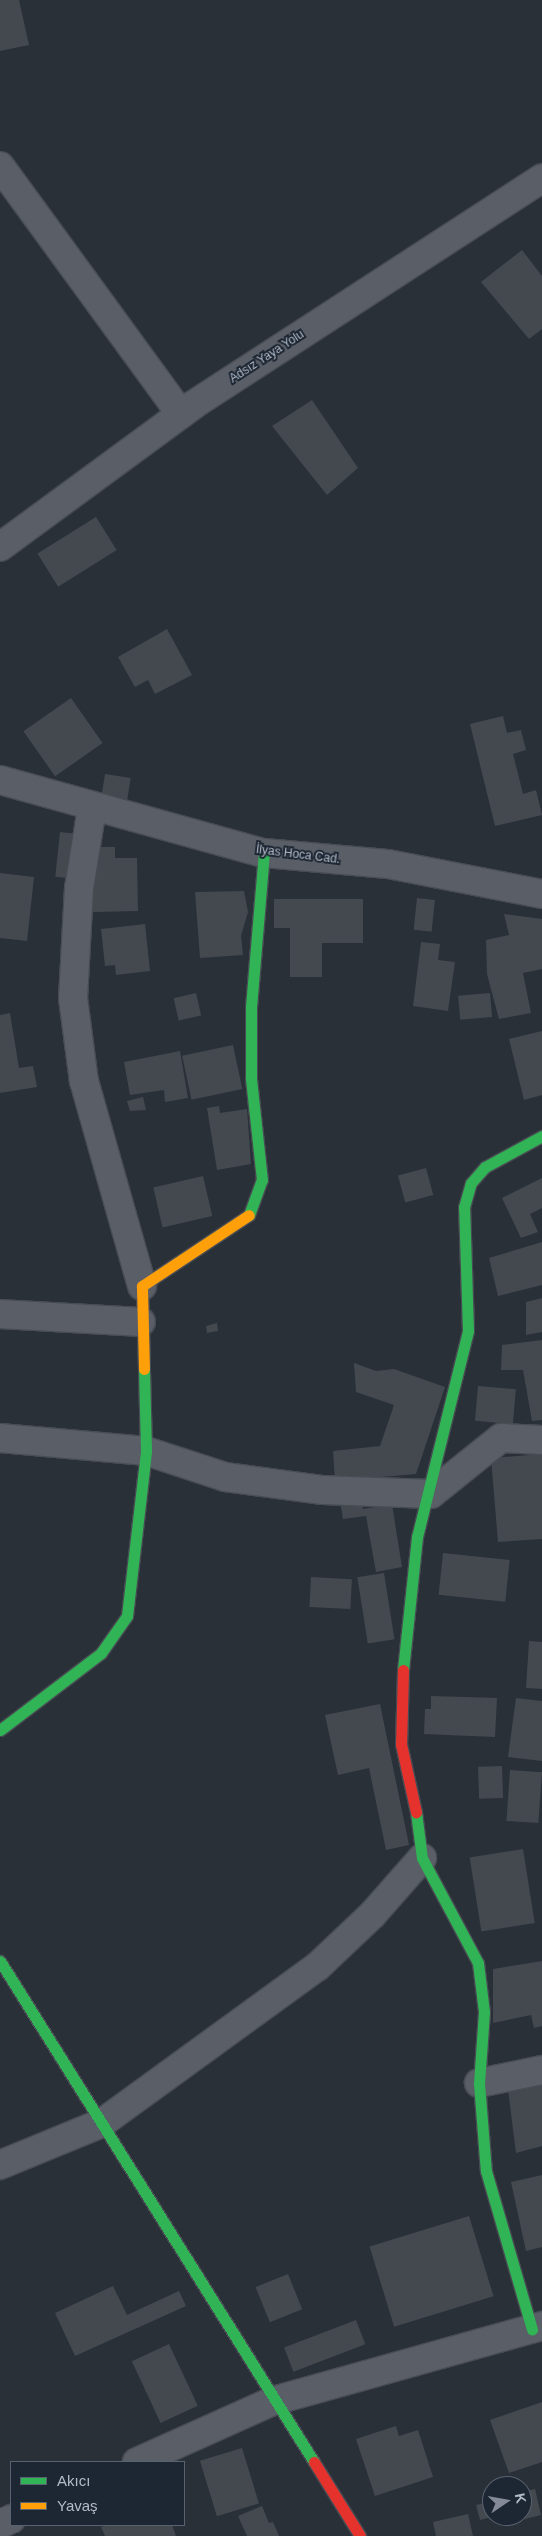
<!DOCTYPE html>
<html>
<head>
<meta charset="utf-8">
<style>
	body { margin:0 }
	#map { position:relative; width:542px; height:2536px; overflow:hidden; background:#2a3038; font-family:Helvetica,sans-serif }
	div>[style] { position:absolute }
	.building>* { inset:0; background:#444950; transform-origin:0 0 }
	.roads { filter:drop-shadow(1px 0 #484c53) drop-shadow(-1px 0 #484c53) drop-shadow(0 1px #484c53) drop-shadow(0 -1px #484c53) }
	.street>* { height:28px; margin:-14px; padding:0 14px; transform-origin:14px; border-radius:14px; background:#5a5e66 }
	.fast>* { height:11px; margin:-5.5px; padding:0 5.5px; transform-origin:5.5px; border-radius:5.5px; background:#30b455 }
	.slow>* { height:11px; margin:-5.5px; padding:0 5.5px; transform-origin:5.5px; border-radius:5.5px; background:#ff9f0a }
	.jam>* { height:11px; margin:-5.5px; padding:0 5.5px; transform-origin:5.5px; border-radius:5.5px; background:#e5322d }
	span { translate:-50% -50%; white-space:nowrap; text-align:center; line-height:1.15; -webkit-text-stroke:4px #1d2633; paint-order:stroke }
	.street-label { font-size:12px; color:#b4bcc9 }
	.legend { position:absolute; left:10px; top:2461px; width:175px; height:65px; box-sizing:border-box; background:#1d2633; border:1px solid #59626f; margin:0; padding:6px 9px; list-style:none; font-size:15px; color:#b4bcc9 }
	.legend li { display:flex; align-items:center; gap:10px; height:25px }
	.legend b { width:25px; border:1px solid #59626f }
	.north { position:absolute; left:482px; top:2476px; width:50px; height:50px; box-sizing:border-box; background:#1d2633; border:1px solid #59626f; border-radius:50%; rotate:78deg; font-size:14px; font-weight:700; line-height:20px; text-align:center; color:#b4bcc9 }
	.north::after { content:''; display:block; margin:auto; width:18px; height:22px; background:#848b96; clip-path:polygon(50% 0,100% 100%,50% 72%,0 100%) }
</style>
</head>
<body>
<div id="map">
	<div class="building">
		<div style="clip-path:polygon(0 0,19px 0,29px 45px,0 51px)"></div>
		<div style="clip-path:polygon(522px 250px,542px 276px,542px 329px,529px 339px,481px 282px)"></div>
		<div style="clip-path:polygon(312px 400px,358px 468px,327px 495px,272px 426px)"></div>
		<div style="left:96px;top:517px;width:39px;height:69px;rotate:58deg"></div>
		<div style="clip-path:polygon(167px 629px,192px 675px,155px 694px,148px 680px,135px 687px,118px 657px)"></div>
		<div style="left:71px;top:698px;width:55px;height:58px;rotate:55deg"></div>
		<div style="clip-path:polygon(503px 716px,507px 733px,521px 730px,526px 750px,513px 754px,523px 794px,536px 790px,542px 815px,495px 826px,470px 724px)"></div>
		<div style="left:105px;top:774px;width:26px;height:24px;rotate:9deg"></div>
		<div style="left:60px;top:832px;width:18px;height:45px;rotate:6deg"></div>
		<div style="clip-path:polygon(92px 847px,115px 847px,115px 858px,137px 858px,138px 911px,93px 912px)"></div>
		<div style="clip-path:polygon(0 873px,34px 877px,27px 941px,0 938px)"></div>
		<div style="clip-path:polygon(244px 891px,248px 912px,241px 936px,243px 955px,200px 958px,195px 892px)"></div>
		<div style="left:417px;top:898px;width:18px;height:32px;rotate:6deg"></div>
		<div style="clip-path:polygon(274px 899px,363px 899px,363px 943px,322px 943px,322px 977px,290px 977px,290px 928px,274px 928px)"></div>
		<div style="clip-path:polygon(504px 914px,542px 919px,542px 969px,523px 973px,531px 1013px,499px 1019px,487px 974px,486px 940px,509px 935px)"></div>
		<div style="clip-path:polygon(145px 924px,150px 971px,116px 975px,115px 965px,105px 966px,101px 929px)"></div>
		<div style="clip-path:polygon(421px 942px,440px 944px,438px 960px,455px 962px,448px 1011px,413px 1006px)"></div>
		<div style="left:196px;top:993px;width:23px;height:23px;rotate:77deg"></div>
		<div style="left:490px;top:993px;width:24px;height:32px;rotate:85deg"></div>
		<div style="clip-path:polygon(10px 1013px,19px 1068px,33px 1066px,37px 1087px,0 1093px,0 1015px)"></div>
		<div style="clip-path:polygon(542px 1031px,542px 1095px,524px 1100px,509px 1039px)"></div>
		<div style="left:233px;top:1045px;width:45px;height:52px;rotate:78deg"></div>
		<div style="clip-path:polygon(180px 1051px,188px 1098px,165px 1102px,164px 1090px,130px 1095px,124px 1062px)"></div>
		<div style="clip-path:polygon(143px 1097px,146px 1110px,130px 1111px,127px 1101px)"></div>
		<div style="clip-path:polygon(219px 1106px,220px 1113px,247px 1109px,251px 1164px,217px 1170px,207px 1108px)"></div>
		<div style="left:426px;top:1168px;width:28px;height:29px;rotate:75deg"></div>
		<div style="left:203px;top:1176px;width:41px;height:51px;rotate:77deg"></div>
		<div style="clip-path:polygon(542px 1178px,542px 1208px,530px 1214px,538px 1232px,521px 1238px,502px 1198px)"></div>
		<div style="clip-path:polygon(542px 1242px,542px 1285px,498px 1296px,489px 1258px)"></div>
		<div style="clip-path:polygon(542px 1298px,542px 1332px,526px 1335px,526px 1302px)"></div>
		<div style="clip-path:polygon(217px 1323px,218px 1331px,207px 1333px,206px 1326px)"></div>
		<div style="clip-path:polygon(542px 1340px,542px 1420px,532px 1421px,523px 1370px,501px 1370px,502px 1345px)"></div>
		<div style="clip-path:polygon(354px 1363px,376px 1371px,394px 1369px,445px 1387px,416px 1474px,335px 1481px,333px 1451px,380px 1446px,394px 1405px,356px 1392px)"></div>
		<div style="left:478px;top:1386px;width:38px;height:35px;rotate:5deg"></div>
		<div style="clip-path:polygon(542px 1454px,542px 1539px,498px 1542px,491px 1458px)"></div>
		<div style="clip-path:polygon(361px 1497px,363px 1509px,392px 1504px,402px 1567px,376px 1572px,366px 1516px,343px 1519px,340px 1501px)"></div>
		<div style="left:443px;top:1553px;width:67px;height:42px;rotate:6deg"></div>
		<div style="left:384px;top:1573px;width:67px;height:27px;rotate:81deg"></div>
		<div style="left:311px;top:1577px;width:41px;height:30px;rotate:3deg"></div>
		<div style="clip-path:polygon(529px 1641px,542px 1642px,542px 1689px,526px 1688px)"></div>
		<div style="clip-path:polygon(431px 1696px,497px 1698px,495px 1737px,424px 1734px,425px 1709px,431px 1709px)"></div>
		<div style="clip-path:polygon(516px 1698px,542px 1701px,542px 1761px,508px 1757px)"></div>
		<div style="clip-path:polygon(380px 1704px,409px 1845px,386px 1850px,369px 1768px,338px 1775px,325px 1715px)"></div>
		<div style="left:502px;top:1766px;width:32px;height:24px;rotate:88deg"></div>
		<div style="left:510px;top:1770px;width:32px;height:51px;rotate:4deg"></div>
		<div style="left:523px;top:1849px;width:75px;height:54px;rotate:81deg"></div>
		<div style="clip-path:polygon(542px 1961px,542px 2026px,534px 2028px,531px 2015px,493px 2023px,493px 1969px)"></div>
		<div style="clip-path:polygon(542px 2082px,542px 2146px,516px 2153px,508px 2089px)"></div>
		<div style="clip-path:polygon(542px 2175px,542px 2247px,526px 2251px,511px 2182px)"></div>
		<div style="left:469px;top:2216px;width:84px;height:104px;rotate:73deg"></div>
		<div style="left:288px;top:2274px;width:38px;height:35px;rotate:68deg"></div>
		<div style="clip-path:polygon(113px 2286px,127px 2315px,179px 2291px,186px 2306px,75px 2356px,55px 2313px)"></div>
		<div style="left:356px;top:2320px;width:26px;height:77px;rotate:69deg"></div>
		<div style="left:169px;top:2344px;width:68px;height:41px;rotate:65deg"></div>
		<div style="clip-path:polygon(542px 2402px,542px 2462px,509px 2473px,490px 2420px)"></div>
		<div style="clip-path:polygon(396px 2426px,399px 2436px,418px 2430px,433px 2477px,375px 2496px,356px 2439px)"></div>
		<div style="left:242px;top:2448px;width:58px;height:44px;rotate:73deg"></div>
		<div style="clip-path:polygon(535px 2489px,541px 2515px,513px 2522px,512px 2516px,522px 2516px,522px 2492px)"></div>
		<div style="clip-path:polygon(492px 2501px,492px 2517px,480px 2520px,476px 2505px)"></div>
		<div style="clip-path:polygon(262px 2506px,269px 2523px,273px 2522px,279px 2536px,247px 2536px,238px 2516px)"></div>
		<div style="clip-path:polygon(468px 2514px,473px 2536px,436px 2536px,433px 2522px)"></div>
		<div style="clip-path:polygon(107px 2525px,172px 2525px,176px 2536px,105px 2536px,101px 2527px)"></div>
	</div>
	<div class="roads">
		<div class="street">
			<div style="left:0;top:166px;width:307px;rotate:53.9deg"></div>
			<div style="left:0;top:547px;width:240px;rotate:-36.3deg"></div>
			<div style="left:193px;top:405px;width:416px;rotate:-33deg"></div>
			<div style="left:0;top:780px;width:274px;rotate:15.5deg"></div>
			<div style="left:264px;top:853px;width:124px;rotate:5.1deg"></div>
			<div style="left:388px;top:864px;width:157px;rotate:11deg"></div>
			<div style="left:92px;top:808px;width:81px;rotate:99.2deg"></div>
			<div style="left:79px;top:888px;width:110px;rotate:93.1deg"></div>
			<div style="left:73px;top:998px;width:84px;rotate:82.5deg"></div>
			<div style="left:84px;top:1081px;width:213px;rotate:74.2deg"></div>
			<div style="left:0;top:1314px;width:141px;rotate:3.2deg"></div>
			<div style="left:0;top:1438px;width:147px;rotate:5.1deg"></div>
			<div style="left:146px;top:1451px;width:83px;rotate:18.2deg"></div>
			<div style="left:225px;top:1477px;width:99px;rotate:7.6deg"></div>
			<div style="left:323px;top:1490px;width:108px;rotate:2.1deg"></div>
			<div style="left:431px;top:1494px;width:90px;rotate:-38.7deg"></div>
			<div style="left:501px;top:1438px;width:41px;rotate:2.8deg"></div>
			<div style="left:479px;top:2083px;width:64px;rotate:-11.7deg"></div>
			<div style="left:0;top:2165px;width:110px;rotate:-22.4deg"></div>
			<div style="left:102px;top:2123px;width:266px;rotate:-36deg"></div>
			<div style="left:317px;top:1967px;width:76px;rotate:-43.4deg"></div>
			<div style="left:372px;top:1915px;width:76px;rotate:-48.7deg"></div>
			<div style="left:137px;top:2462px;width:149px;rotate:-24.2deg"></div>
			<div style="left:273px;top:2401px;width:279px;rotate:-15.6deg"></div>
			<div style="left:0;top:2524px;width:12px;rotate:-24deg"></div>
		</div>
		<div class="fast">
			<div style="left:249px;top:1215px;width:37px;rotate:-70deg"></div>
			<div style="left:262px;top:1180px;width:103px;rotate:-96.2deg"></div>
			<div style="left:251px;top:1078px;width:71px;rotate:-90deg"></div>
			<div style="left:251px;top:1007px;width:155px;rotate:-85.2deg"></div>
			<div style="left:403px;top:1670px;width:134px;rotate:-84deg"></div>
			<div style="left:417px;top:1537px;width:212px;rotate:-76.1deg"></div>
			<div style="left:468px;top:1331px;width:124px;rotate:-91.8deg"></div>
			<div style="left:464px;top:1207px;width:25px;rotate:-74deg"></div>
			<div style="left:471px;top:1183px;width:21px;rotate:-49deg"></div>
			<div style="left:485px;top:1167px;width:65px;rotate:-28.5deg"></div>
			<div style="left:0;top:1730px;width:127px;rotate:-37.3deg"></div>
			<div style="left:101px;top:1653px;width:45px;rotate:-54.9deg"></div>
			<div style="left:127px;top:1616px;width:166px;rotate:-83.4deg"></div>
			<div style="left:146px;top:1451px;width:82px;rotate:-91.4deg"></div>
			<div style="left:416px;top:1812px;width:46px;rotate:82.6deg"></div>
			<div style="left:422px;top:1858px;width:119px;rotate:61.9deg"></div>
			<div style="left:478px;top:1963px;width:49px;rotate:83deg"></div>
			<div style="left:484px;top:2012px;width:71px;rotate:94deg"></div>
			<div style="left:479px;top:2083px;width:88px;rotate:85.5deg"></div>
			<div style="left:486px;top:2171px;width:165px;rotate:73.8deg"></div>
			<div style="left:0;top:1961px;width:591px;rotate:57.92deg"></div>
		</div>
		<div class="slow">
			<div style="left:144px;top:1369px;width:83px;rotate:-91.4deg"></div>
			<div style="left:142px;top:1286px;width:128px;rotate:-33.6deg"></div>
		</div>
		<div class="jam">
			<div style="left:403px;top:1670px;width:74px;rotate:91.5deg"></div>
			<div style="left:401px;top:1744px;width:70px;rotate:77.6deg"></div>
			<div style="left:314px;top:2462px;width:87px;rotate:58.1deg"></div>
		</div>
	</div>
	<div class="street-label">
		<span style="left:267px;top:357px;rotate:-33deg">Adsız Yaya Yolu</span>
		<span style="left:298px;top:855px;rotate:7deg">İlyas Hoca Cad.</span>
	</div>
	<ul class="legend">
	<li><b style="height:6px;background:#30b455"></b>Akıcı</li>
	<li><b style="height:6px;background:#ff9f0a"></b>Yavaş</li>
	</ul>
	<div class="north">K</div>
</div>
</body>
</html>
